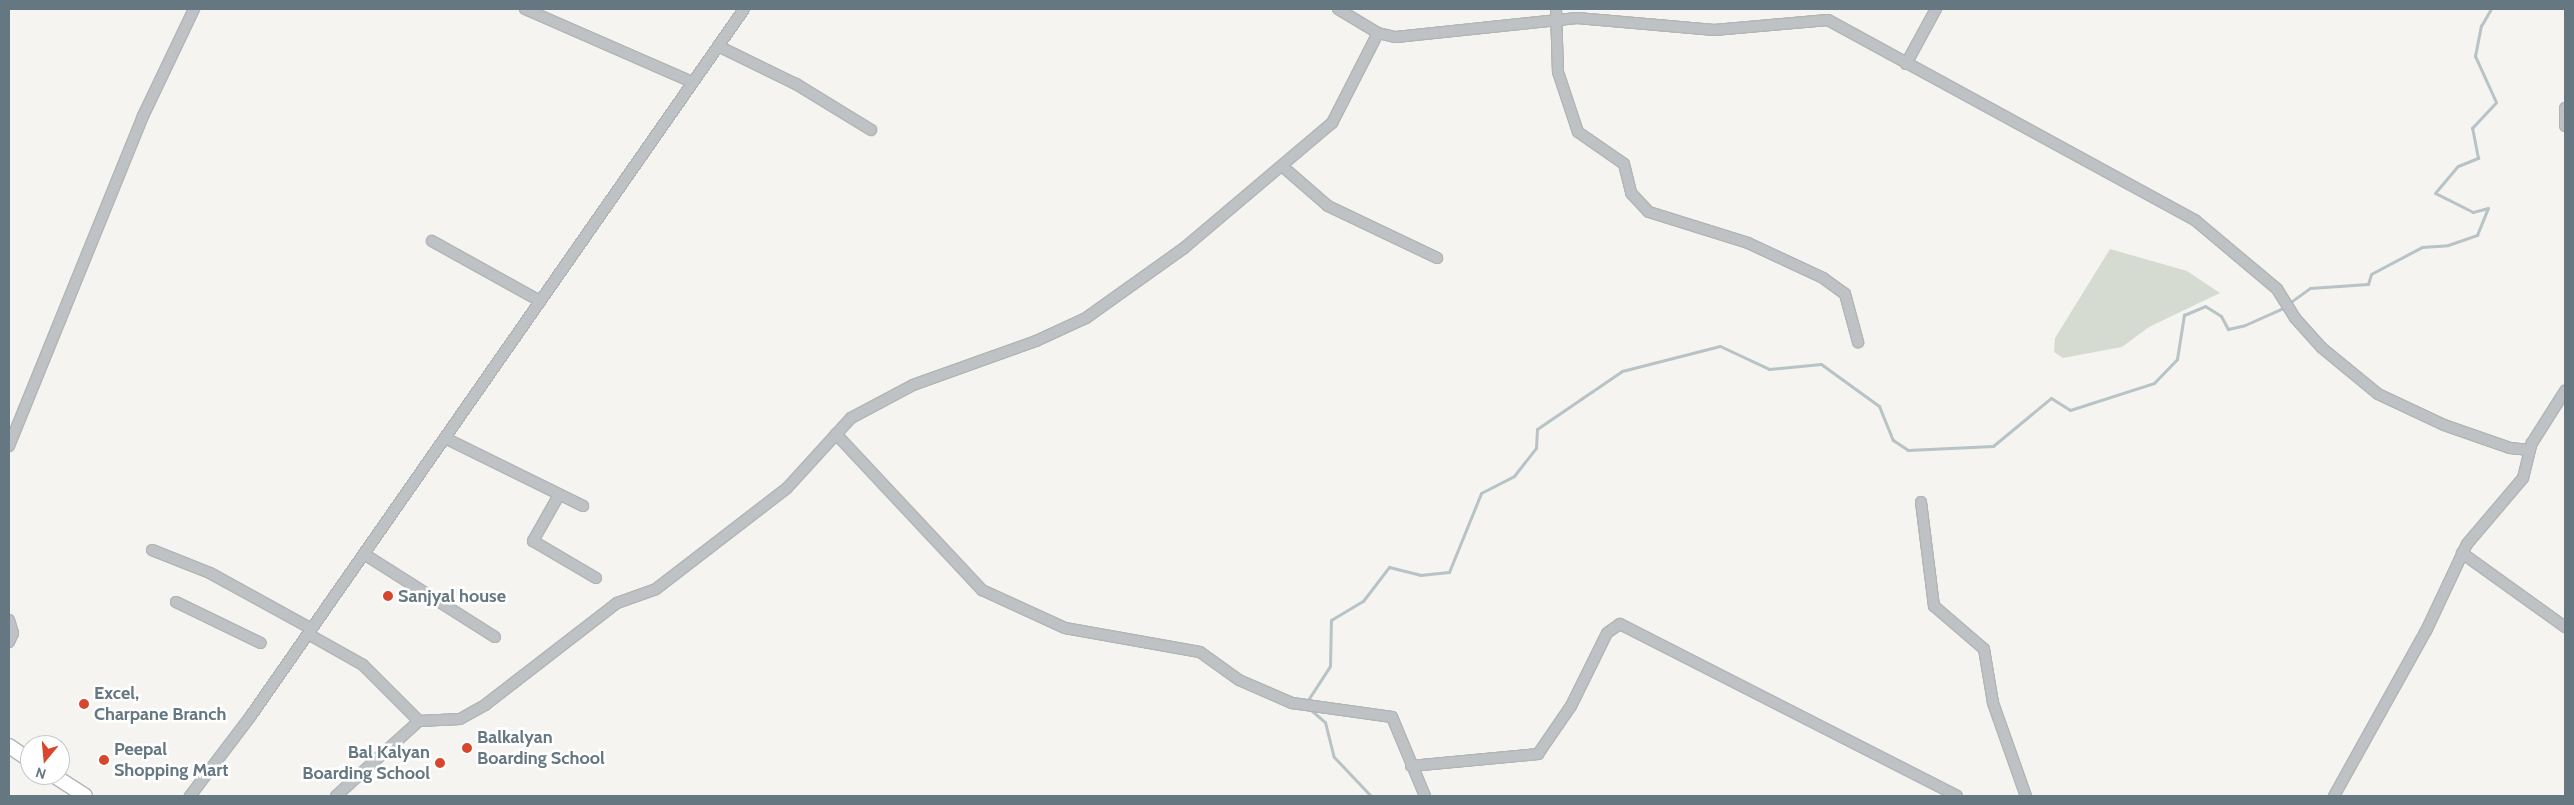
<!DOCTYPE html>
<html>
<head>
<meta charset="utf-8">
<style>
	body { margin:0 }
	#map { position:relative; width:2574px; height:805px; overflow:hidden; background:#f5f4f1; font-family:Cabin,sans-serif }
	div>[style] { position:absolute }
	.green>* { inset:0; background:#d6dbd2 }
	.stream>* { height:3px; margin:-1.5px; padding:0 1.5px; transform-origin:1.5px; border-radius:1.5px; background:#b7c3c6 }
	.roads { filter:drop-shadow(1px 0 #b1b5b7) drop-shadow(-1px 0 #b1b5b7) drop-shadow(0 1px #b1b5b7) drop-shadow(0 -1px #b1b5b7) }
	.minor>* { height:10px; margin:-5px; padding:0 5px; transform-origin:5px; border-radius:5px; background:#bec2c5 }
	.highway>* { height:14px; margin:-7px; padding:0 7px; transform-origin:7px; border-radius:7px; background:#fff }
	.dots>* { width:14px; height:14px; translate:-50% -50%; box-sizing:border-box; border:2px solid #fff; border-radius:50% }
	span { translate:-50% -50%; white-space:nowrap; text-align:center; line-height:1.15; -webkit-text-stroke:5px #fff; paint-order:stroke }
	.poi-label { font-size:18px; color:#657780; font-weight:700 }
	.left { translate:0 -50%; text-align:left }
	.right { translate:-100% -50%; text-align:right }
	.frame { position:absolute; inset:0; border:10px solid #657780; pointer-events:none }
	.north { position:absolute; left:20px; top:735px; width:50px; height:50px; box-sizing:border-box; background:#fff; border:1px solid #c1c9cc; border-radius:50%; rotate:197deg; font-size:14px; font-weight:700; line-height:20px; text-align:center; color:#657780 }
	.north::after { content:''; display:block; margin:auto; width:18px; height:22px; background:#d8472d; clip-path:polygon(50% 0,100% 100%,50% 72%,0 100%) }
</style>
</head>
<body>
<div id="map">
	<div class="green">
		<div style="clip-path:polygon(2110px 249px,2187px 271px,2220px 293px,2149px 327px,2122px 347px,2063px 358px,2054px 352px,2055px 338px)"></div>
	</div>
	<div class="stream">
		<div style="left:1306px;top:703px;width:44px;rotate:-57deg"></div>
		<div style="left:1330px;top:666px;width:46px;rotate:-88.8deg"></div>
		<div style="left:1331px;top:620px;width:37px;rotate:-31deg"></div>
		<div style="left:1363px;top:601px;width:43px;rotate:-52.6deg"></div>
		<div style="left:1389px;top:567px;width:32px;rotate:14deg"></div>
		<div style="left:1420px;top:575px;width:29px;rotate:-6deg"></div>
		<div style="left:1449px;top:572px;width:85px;rotate:-67.9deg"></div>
		<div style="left:1481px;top:493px;width:37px;rotate:-27deg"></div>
		<div style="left:1514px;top:476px;width:36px;rotate:-52deg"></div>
		<div style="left:1536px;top:448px;width:19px;rotate:-87deg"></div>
		<div style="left:1537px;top:429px;width:103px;rotate:-34.3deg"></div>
		<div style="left:1622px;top:371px;width:101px;rotate:-14.3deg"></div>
		<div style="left:1720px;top:346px;width:54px;rotate:25.1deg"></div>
		<div style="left:1769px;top:369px;width:52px;rotate:-5.5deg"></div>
		<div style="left:1821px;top:364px;width:72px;rotate:35.9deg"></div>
		<div style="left:1879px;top:406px;width:37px;rotate:68deg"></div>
		<div style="left:1893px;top:440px;width:18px;rotate:34deg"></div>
		<div style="left:1908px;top:450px;width:85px;rotate:-2.7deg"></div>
		<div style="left:1993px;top:446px;width:75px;rotate:-39.6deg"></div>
		<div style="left:2051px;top:398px;width:22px;rotate:32deg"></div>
		<div style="left:2070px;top:410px;width:88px;rotate:-17.8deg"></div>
		<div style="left:2154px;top:383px;width:33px;rotate:-46deg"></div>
		<div style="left:2177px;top:359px;width:45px;rotate:-81deg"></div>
		<div style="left:2184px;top:315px;width:23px;rotate:-23deg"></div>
		<div style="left:2205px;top:306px;width:19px;rotate:32deg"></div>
		<div style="left:2221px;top:316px;width:15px;rotate:62deg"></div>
		<div style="left:2228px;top:329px;width:17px;rotate:-13deg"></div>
		<div style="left:2245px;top:325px;width:39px;rotate:-24deg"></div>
		<div style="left:2281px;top:309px;width:36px;rotate:-36deg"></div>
		<div style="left:2310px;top:288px;width:58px;rotate:-3.9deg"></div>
		<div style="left:2368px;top:284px;width:10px;rotate:-73deg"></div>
		<div style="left:2371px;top:274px;width:58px;rotate:-27.9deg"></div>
		<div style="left:2422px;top:247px;width:26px;rotate:-4deg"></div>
		<div style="left:2448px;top:245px;width:31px;rotate:-19deg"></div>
		<div style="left:2477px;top:235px;width:29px;rotate:-68deg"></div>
		<div style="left:2488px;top:208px;width:16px;rotate:165deg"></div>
		<div style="left:2473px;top:212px;width:42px;rotate:-153.4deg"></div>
		<div style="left:2435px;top:193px;width:35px;rotate:-50deg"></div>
		<div style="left:2458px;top:166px;width:22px;rotate:-22deg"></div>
		<div style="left:2478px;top:158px;width:31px;rotate:-101deg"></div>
		<div style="left:2472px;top:128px;width:35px;rotate:-47deg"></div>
		<div style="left:2496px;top:102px;width:51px;rotate:-114.5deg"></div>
		<div style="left:2475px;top:56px;width:31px;rotate:-79deg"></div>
		<div style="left:2481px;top:26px;width:20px;rotate:-60deg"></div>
		<div style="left:1311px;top:710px;width:18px;rotate:41deg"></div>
		<div style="left:1325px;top:722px;width:36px;rotate:76deg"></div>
		<div style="left:1334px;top:757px;width:54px;rotate:46.5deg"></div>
	</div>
	<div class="roads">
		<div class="minor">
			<div style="left:525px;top:9px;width:182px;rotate:23.6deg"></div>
			<div style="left:1338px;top:9px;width:47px;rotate:31deg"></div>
			<div style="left:1378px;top:33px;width:18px;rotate:13deg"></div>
			<div style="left:1396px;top:37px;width:182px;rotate:-6deg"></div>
			<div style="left:1577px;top:18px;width:138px;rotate:5deg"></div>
			<div style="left:1714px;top:30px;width:114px;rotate:-5deg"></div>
			<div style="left:1828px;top:20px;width:419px;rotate:28.6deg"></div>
			<div style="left:2196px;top:221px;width:106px;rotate:40deg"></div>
			<div style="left:2277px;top:289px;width:34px;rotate:58deg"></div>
			<div style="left:2295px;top:318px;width:40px;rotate:48deg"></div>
			<div style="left:2322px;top:348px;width:72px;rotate:39.4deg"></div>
			<div style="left:2378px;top:394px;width:73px;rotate:25.2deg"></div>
			<div style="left:2444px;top:425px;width:70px;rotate:19.2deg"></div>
			<div style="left:2510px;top:448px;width:20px;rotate:6deg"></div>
			<div style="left:1556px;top:9px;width:63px;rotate:88.2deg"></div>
			<div style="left:1558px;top:72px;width:63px;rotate:71.6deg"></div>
			<div style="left:1578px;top:132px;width:56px;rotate:34.8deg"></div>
			<div style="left:1624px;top:164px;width:30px;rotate:76deg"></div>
			<div style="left:1631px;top:193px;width:26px;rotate:47deg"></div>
			<div style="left:1649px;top:212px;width:104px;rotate:17.4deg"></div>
			<div style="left:1748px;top:243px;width:83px;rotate:25deg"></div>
			<div style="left:1823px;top:278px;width:27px;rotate:36deg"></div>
			<div style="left:1845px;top:294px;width:50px;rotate:74.8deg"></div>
			<div style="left:718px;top:46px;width:87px;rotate:26deg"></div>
			<div style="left:796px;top:84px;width:88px;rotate:31.5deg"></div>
			<div style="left:1906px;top:64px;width:63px;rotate:-61.4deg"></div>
			<div style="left:2565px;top:108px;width:18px;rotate:90deg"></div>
			<div style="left:1282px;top:166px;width:61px;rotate:41deg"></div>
			<div style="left:1328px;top:206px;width:121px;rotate:25.5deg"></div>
			<div style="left:432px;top:241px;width:124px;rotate:29.1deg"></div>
			<div style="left:836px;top:434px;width:214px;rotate:46.9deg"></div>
			<div style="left:982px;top:590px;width:91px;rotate:24.6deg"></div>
			<div style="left:1065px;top:628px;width:137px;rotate:10.1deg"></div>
			<div style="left:1200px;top:652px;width:48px;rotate:35.7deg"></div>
			<div style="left:1239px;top:680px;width:58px;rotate:23.5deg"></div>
			<div style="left:1292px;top:703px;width:101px;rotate:8deg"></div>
			<div style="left:1392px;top:717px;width:86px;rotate:67.3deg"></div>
			<div style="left:445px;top:438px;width:154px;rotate:26.2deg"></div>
			<div style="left:9px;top:446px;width:356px;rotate:-67.9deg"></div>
			<div style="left:143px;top:116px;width:119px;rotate:-64.5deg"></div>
			<div style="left:559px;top:495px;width:53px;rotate:119.5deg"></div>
			<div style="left:533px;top:541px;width:73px;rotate:30.4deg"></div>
			<div style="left:1921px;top:502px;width:105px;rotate:82.9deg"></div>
			<div style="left:1934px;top:606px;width:66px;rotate:40.7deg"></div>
			<div style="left:1984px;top:649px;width:55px;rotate:80.5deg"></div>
			<div style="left:1993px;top:703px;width:99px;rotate:70.5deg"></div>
			<div style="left:152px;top:550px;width:62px;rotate:21.6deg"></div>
			<div style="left:210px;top:573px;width:116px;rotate:28.8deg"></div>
			<div style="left:2462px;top:553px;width:127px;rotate:35.7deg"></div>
			<div style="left:364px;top:554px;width:155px;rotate:32.4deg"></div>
			<div style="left:176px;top:602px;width:94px;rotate:25.8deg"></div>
			<div style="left:9px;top:620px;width:14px;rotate:73deg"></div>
			<div style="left:13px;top:633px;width:10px;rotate:114deg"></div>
			<div style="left:308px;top:634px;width:63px;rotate:29.4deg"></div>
			<div style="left:363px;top:665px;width:79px;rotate:45deg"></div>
			<div style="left:1411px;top:766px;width:128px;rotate:-5.4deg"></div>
			<div style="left:1538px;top:754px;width:58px;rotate:-55.5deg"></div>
			<div style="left:1571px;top:706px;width:81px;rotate:-63.7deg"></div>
			<div style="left:1607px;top:633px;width:16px;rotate:-35deg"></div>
			<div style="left:1620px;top:624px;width:378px;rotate:27deg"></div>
			<div style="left:190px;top:796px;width:99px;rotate:-52.8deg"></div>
			<div style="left:250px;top:717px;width:863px;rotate:-55.09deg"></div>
			<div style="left:336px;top:796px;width:112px;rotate:-42.1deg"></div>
			<div style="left:419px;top:721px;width:41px;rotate:-2.8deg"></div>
			<div style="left:460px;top:719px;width:29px;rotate:-29deg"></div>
			<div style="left:485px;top:705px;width:167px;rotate:-37.7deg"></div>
			<div style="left:617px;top:603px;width:41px;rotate:-19.7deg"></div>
			<div style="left:656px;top:589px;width:165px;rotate:-37.6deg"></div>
			<div style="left:787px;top:488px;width:95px;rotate:-47.6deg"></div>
			<div style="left:851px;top:418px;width:70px;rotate:-28deg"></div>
			<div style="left:913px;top:385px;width:131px;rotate:-19.7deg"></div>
			<div style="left:1036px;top:341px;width:55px;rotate:-24.7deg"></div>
			<div style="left:1086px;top:318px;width:120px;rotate:-35.5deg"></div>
			<div style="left:1184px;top:248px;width:194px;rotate:-40.2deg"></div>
			<div style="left:1332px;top:123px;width:101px;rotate:-62.9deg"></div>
			<div style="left:2334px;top:796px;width:189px;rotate:-60.9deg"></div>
			<div style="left:2426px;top:631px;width:96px;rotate:-64.8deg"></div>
			<div style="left:2467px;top:544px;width:87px;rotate:-49.7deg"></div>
			<div style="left:2523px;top:478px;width:36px;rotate:-76deg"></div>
			<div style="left:2532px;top:443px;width:62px;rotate:-57.6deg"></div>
		</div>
		<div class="highway">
			<div style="left:9px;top:746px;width:25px;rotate:34deg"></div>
			<div style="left:53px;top:775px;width:38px;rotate:33deg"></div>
		</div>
	</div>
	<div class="dots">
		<div style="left:388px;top:596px;background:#d8472d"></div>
		<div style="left:84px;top:704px;background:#d8472d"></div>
		<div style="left:467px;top:748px;background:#d8472d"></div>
		<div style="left:104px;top:760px;background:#d8472d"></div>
		<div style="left:440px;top:763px;background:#d8472d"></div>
	</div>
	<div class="poi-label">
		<span class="left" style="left:398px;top:596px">Sanjyal house</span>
		<span class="left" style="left:94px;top:704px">Excel,<br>Charpane Branch</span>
		<span class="left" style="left:477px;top:748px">Balkalyan<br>Boarding School</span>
		<span class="left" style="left:114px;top:760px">Peepal<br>Shopping Mart</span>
		<span class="right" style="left:430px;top:763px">Bal Kalyan<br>Boarding School</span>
	</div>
	<div class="frame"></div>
	<div class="north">N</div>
</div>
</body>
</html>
